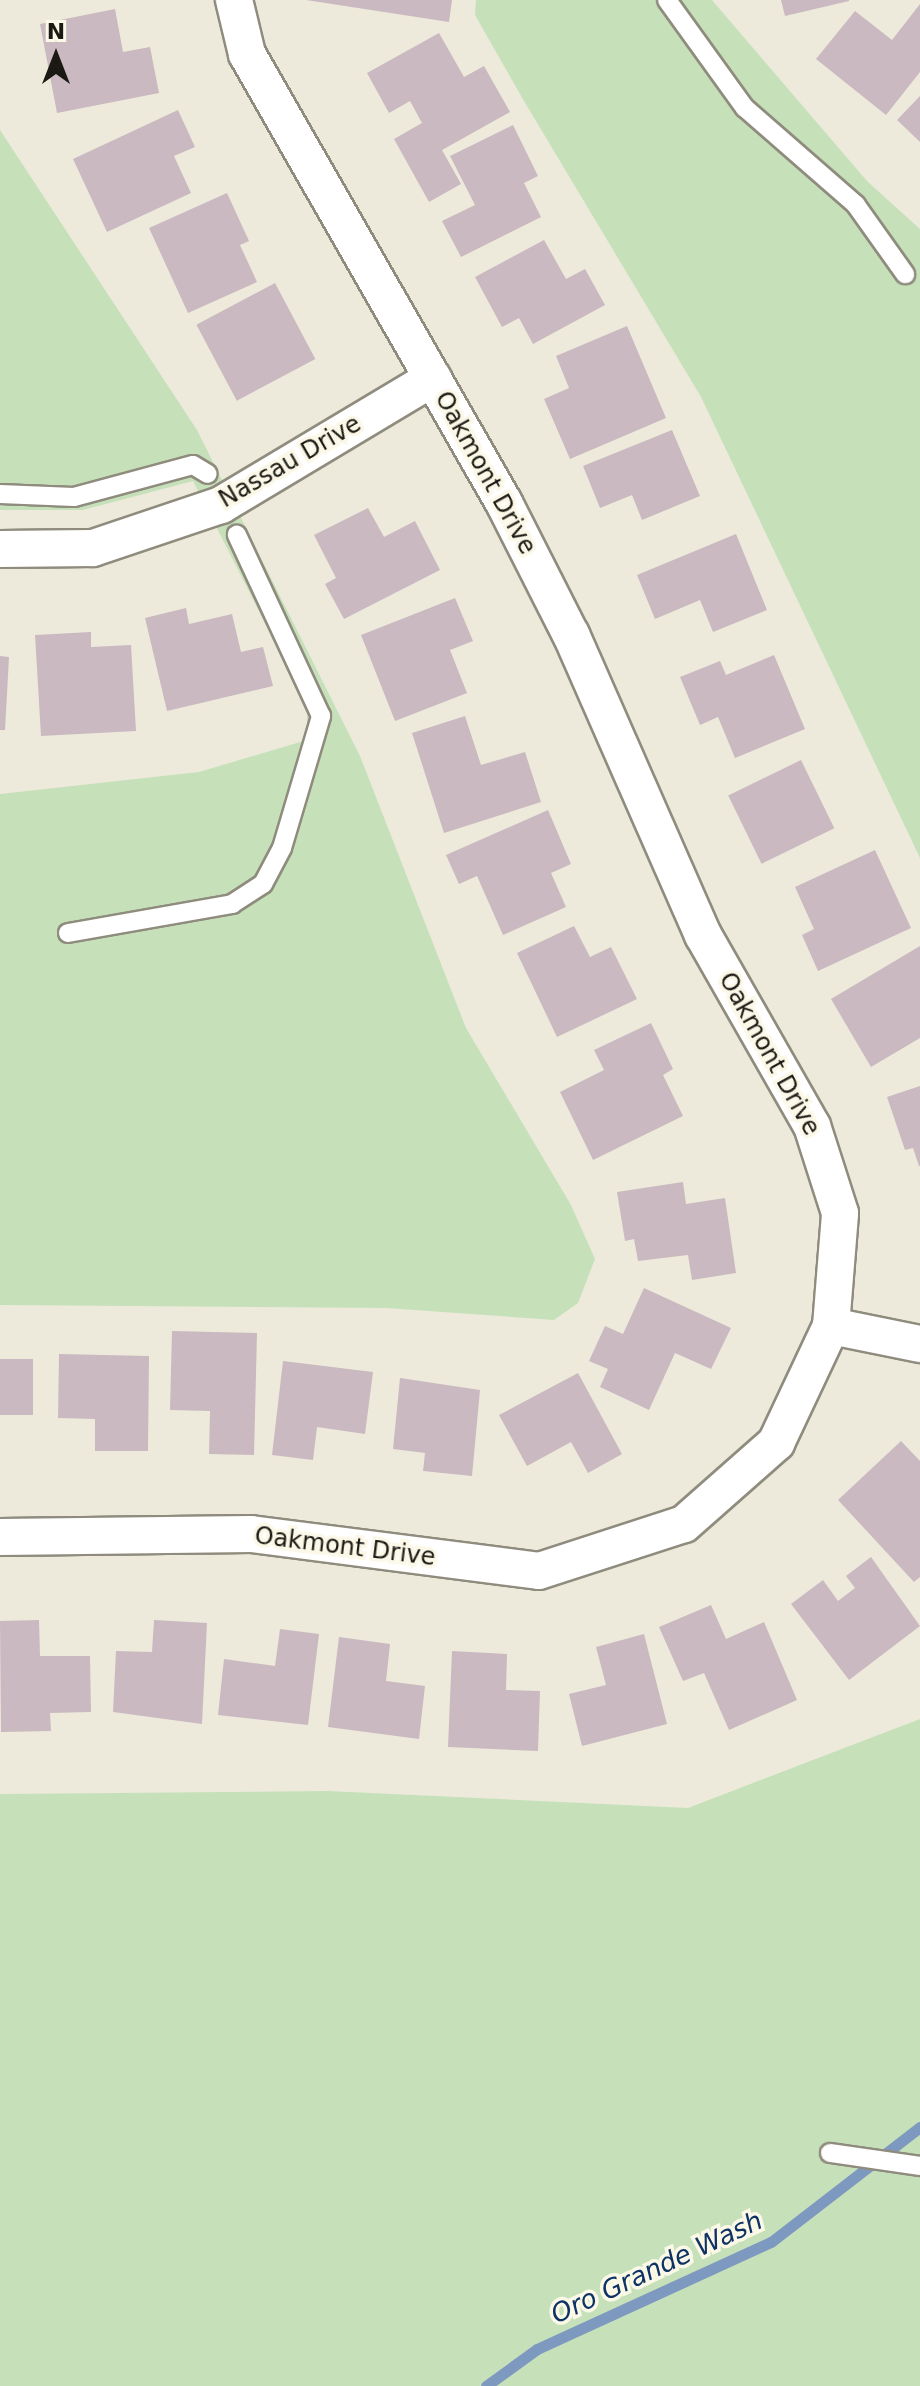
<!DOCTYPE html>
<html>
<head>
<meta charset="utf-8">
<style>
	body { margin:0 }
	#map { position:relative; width:920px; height:2386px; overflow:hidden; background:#edeadb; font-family:"DejaVu Sans",sans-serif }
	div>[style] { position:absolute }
	.green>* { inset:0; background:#c6e1ba }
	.stream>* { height:11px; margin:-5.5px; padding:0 5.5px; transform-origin:5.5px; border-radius:5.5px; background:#7e99c0 }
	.building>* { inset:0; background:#cab9c0; transform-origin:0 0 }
	.roads { filter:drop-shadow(2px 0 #8f8c7e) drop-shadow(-2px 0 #8f8c7e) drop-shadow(0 2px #8f8c7e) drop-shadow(0 -2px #8f8c7e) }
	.service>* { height:18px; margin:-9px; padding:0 9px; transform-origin:9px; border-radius:9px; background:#fff }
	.minor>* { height:36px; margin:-18px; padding:0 18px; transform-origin:18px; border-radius:18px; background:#fff }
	span { translate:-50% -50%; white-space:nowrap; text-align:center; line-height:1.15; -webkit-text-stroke:7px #fbf8e8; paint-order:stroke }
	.street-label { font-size:24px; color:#1a1913 }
	.water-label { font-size:26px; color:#0e3263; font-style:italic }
	.north { position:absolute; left:16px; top:16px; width:80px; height:80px; -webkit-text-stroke:6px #fbf8e8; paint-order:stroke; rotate:0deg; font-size:22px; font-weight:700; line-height:32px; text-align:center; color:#1a1913 }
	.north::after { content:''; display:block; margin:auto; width:28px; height:36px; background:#1a1913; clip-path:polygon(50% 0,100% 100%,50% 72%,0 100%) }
</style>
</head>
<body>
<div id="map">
	<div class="green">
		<div style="clip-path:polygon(476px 0,712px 0,867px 181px,920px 229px,920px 858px,701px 397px,524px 101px,475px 15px)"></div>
		<div style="clip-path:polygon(0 130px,197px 430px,360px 756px,466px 1028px,571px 1205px,595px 1259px,578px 1303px,554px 1320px,386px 1308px,0 1305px,0 794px,199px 772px,307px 740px,307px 706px,193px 481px,83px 510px,0 510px)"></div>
		<div style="clip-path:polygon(920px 1719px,920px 2386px,0 2386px,0 1794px,328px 1791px,688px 1808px)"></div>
	</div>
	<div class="stream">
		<div style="left:486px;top:2386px;width:63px;rotate:-36deg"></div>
		<div style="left:537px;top:2349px;width:257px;rotate:-24.6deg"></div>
		<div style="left:771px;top:2242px;width:188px;rotate:-37.7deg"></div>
	</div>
	<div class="building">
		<div style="clip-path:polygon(306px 0,452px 0,449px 22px)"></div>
		<div style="clip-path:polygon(781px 0,849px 0,849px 1px,785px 16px)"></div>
		<div style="clip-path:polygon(920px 4px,920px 72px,886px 115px,816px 59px,855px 11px,892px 40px)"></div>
		<div style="clip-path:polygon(115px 9px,123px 52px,150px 47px,159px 93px,57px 113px,40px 24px)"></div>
		<div style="clip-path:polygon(439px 33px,464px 77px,484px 66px,510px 112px,442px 150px,461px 184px,429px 202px,394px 139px,422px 123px,410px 101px,389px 113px,367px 73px)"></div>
		<div style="clip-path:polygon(920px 96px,920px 142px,897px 120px)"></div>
		<div style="clip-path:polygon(178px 110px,195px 147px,174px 156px,191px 193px,107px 232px,73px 159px)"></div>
		<div style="clip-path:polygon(513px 125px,538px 176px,524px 183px,541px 217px,461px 257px,442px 221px,475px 205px,450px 156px)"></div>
		<div style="clip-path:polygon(227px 193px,249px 241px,240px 245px,257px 282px,188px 313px,149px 228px)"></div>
		<div style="clip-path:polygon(544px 240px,566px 279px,585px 269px,605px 305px,533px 344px,519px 318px,502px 327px,475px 277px)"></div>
		<div style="left:275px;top:283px;width:86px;height:89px;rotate:62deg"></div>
		<div style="clip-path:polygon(627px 326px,666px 418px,570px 459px,544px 399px,569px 388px,556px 356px)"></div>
		<div style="clip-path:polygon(672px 430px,700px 496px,642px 520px,632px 495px,600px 508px,583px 466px)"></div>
		<div style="clip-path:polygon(368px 508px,384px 537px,415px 521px,440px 570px,344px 619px,325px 584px,336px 578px,314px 535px)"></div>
		<div style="clip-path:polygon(736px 534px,767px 610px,713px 632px,700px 600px,655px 619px,637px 575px)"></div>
		<div style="clip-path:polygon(455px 598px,473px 641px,450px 650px,467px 693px,395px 721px,361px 635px)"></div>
		<div style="clip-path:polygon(186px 608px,189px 624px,232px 614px,241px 652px,263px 647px,273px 686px,167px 711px,145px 618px)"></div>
		<div style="clip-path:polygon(91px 632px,91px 647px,131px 645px,136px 731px,41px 736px,35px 635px)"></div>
		<div style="clip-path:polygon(774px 655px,805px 729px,735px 758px,718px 717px,700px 725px,680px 677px,720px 661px,726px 675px)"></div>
		<div style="clip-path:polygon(0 656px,9px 657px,5px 730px,0 730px)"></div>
		<div style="clip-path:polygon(465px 716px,481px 765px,525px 752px,541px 802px,444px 833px,412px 733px)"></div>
		<div style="left:801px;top:760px;width:76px;height:81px;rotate:64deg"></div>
		<div style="clip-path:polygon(548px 810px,571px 864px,551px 873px,566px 907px,503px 935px,477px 876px,459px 884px,446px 855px)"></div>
		<div style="clip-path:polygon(875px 850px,911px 928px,818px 971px,802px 935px,814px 929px,795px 887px)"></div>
		<div style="clip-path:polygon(574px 926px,590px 957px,611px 947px,637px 999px,557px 1037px,517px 953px)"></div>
		<div style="clip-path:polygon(920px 946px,920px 1038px,871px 1067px,831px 999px)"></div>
		<div style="clip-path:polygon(651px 1023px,673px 1069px,663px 1075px,683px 1116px,593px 1160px,560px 1092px,604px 1070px,594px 1050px)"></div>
		<div style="clip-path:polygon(920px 1086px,920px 1166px,919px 1166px,913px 1148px,905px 1150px,887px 1097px)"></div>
		<div style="clip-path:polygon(683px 1182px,686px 1204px,725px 1198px,736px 1273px,692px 1280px,688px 1255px,638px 1261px,634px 1239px,625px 1241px,617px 1192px)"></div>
		<div style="clip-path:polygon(644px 1288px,731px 1328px,711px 1369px,675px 1353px,649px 1410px,600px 1387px,608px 1369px,589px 1361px,605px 1326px,623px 1334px)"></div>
		<div style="clip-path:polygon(172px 1331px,257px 1333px,254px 1455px,209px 1454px,210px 1411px,170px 1410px)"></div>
		<div style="clip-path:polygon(59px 1354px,149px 1356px,148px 1451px,95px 1451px,95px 1419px,58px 1418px)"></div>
		<div style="left:0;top:1359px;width:33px;height:56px"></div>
		<div style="clip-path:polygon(283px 1361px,373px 1372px,365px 1434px,317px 1427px,313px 1460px,272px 1455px)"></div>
		<div style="clip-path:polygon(578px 1373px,622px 1454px,588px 1473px,571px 1442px,527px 1466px,499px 1415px)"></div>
		<div style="clip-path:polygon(400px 1378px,480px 1390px,472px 1476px,423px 1471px,425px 1453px,393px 1449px)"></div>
		<div style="clip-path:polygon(901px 1441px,920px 1461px,920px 1577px,914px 1582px,838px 1500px)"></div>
		<div style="clip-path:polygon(871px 1557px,920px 1626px,849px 1680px,791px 1604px,823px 1580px,838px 1601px,855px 1588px,846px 1576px)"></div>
		<div style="clip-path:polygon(711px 1605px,726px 1639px,764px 1622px,797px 1700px,729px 1730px,704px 1673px,683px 1681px,659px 1627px)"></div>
		<div style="clip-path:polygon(39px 1620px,40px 1656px,90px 1656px,91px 1712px,50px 1713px,51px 1731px,1px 1732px,0 1621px)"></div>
		<div style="clip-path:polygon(154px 1620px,207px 1623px,202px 1724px,113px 1712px,116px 1651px,152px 1652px)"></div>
		<div style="clip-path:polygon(280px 1629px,319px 1634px,308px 1725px,218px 1715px,224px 1659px,275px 1666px)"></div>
		<div style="clip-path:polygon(644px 1634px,667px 1724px,582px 1746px,569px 1694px,606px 1685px,596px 1647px)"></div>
		<div style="clip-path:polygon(339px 1637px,390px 1644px,386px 1681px,425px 1686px,419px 1739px,328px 1727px)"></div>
		<div style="clip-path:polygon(452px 1651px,507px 1654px,506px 1690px,540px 1691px,538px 1751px,448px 1747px)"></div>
	</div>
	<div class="roads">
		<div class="service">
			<div style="left:667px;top:0;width:133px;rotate:54.2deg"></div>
			<div style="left:745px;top:108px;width:147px;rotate:41.1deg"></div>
			<div style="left:856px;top:205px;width:85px;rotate:54.6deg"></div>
			<div style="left:0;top:494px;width:74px;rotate:2.3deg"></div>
			<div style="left:74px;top:497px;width:123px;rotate:-15.1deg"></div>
			<div style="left:193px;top:465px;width:17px;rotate:31deg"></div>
			<div style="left:68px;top:933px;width:167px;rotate:-10deg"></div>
			<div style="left:232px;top:904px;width:37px;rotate:-33deg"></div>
			<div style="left:263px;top:884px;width:41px;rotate:-62.2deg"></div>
			<div style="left:282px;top:848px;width:138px;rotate:-73.5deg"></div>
			<div style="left:321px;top:716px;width:200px;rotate:-114.9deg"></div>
			<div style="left:830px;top:2153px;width:91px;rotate:8.2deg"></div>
		</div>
		<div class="minor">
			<div style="left:0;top:549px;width:93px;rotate:-0.6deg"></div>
			<div style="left:93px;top:548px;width:135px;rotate:-18.6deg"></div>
			<div style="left:221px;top:505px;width:247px;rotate:-30.9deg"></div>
			<div style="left:831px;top:1326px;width:91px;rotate:11.4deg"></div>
			<div style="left:0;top:1537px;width:251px;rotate:-0.7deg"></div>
			<div style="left:251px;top:1534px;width:290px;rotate:7.3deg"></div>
			<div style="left:539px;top:1571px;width:152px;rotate:-18deg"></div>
			<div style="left:684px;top:1524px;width:123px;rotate:-41.4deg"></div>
			<div style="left:776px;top:1443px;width:129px;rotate:-64.8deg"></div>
			<div style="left:831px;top:1326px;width:113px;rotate:-85.4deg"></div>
			<div style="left:840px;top:1213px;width:91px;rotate:-107.8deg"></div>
			<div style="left:812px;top:1126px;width:220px;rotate:-119.7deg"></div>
			<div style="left:703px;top:935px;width:328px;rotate:-113.7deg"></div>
			<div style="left:571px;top:635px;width:148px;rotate:-116.9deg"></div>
			<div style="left:504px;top:503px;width:517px;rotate:-119.79deg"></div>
			<div style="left:247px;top:54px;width:56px;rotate:-103.5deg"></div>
		</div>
	</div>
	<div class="street-label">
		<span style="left:290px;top:462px;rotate:-30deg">Nassau Drive</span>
		<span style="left:485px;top:473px;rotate:61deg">Oakmont Drive</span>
		<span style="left:769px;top:1054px;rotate:61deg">Oakmont Drive</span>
		<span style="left:345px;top:1547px;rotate:7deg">Oakmont Drive</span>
	</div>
	<div class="water-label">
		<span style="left:657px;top:2268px;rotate:-25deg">Oro Grande Wash</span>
	</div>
	<div class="north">N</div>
</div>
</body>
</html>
